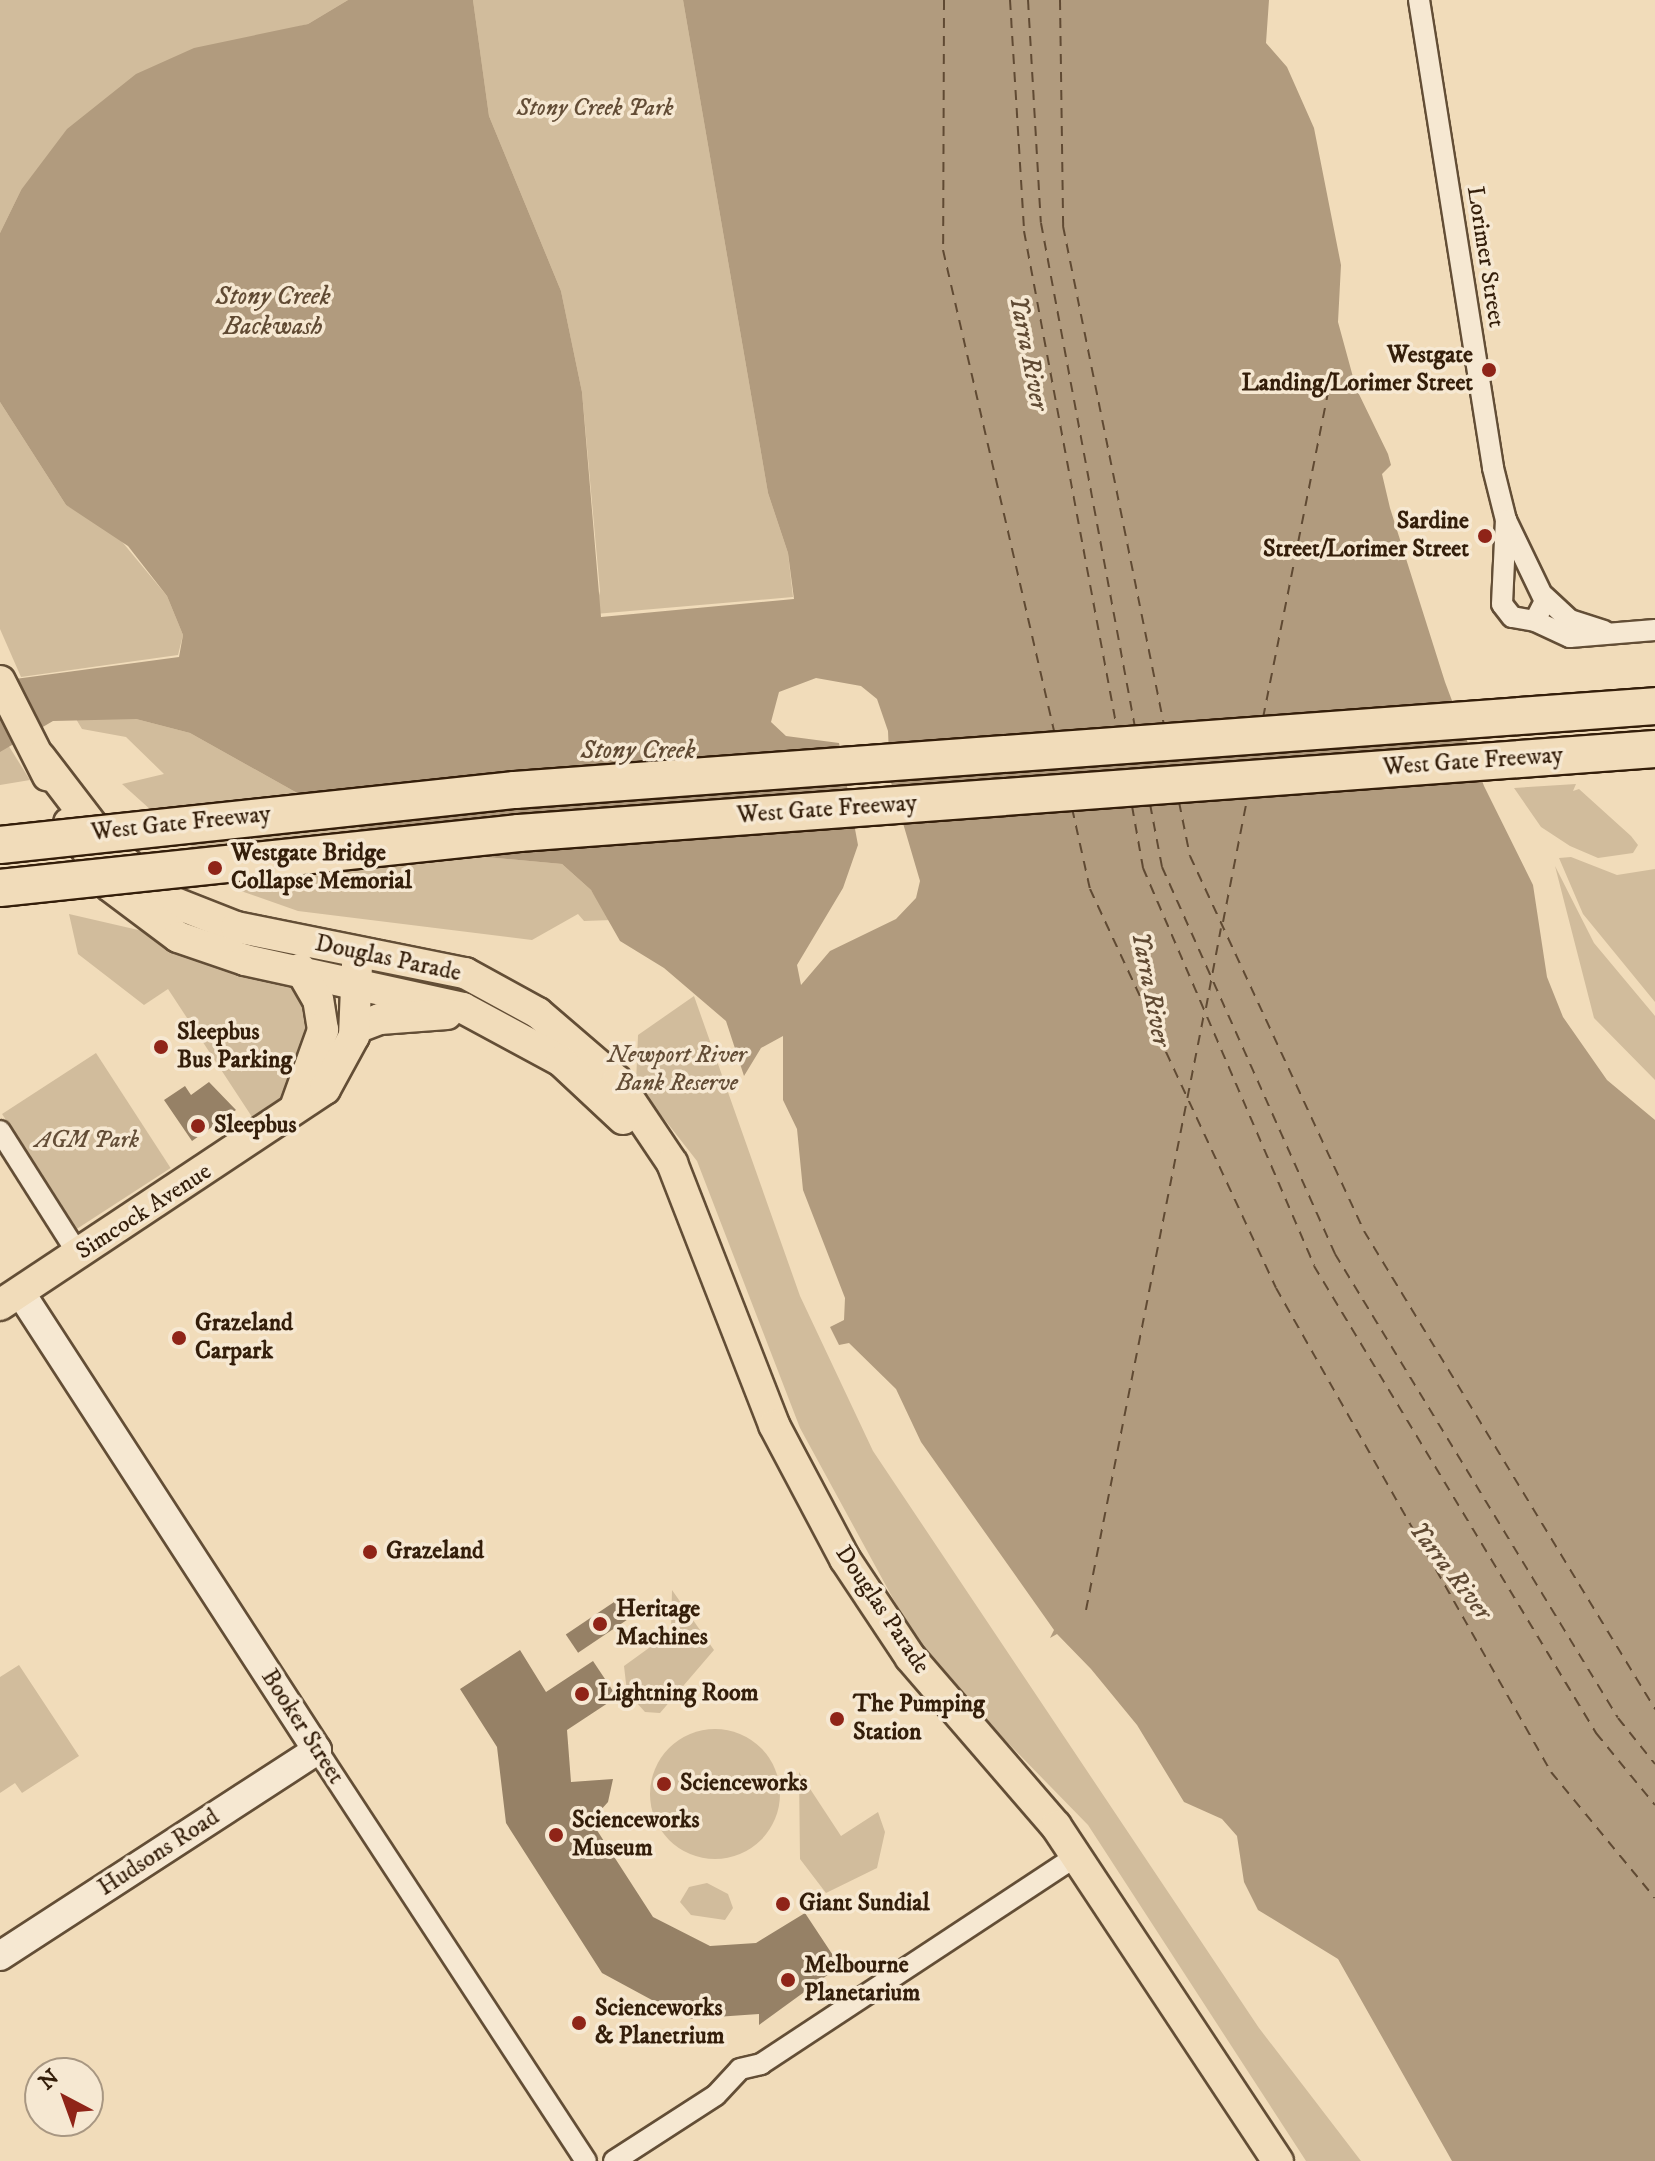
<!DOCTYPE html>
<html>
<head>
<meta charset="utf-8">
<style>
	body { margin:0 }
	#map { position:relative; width:1655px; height:2161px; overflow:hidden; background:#f1dcba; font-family:"IM FELL DW Pica",serif }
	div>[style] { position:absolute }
	.green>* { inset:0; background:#d1bc9c; transform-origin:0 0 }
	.round { border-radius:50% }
	.water>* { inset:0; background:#b19b7e }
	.ferry>* { height:2px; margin-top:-1px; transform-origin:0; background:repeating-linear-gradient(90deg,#604a33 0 10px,transparent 0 18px) }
	.building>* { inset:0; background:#968166; transform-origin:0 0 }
	.roads { filter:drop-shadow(2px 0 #634e36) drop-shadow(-2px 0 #634e36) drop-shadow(0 2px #634e36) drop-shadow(0 -2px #634e36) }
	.street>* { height:20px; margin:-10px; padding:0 10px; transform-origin:10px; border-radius:10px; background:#f6e8d2 }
	.secondary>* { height:28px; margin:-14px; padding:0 14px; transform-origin:14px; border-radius:14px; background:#f6e8d2 }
	.primary>* { height:30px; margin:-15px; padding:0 15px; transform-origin:15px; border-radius:15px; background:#f1dcba }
	.bridges { filter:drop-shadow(2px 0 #341e0a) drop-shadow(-2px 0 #341e0a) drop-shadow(0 2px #341e0a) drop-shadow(0 -2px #341e0a) }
	.highway-bridge>* { height:36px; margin:-18px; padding:0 18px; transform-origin:18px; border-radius:18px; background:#f1dcba }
	.dots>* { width:22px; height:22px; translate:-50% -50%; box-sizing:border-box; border:4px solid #f6e8d2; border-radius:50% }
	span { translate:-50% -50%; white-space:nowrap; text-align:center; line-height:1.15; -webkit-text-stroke:7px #f6e8d2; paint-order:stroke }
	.park-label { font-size:24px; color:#634d36; font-style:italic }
	.street-label { font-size:24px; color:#341e0a }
	.poi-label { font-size:24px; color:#341e0a; font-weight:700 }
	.right { translate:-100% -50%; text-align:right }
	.left { translate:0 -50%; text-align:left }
	.water-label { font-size:26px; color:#604a33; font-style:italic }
	.north { position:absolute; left:24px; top:2057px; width:80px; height:80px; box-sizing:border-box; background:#f6e8d2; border:2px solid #a89782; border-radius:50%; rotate:319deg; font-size:22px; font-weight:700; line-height:32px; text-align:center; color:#341e0a }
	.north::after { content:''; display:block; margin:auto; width:28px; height:36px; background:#8f2418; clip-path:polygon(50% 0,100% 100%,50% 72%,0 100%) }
</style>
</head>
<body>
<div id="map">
	<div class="green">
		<div style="clip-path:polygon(0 0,348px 0,308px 24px,254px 38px,21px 190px,0 233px)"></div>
		<div style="clip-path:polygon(473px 0,683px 0,768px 493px,788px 553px,793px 597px,595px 614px,600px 591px,582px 392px,561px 291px,489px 116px)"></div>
		<div style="clip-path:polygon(0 402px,66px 505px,114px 532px,167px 596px,183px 635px,178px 655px,21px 677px,0 629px)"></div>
		<div style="clip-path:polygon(76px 719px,136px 719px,190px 733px,397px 849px,562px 864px,591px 890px,612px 920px,584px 921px,578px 914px,532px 940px,298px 911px,241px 891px,122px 784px,164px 774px,126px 737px,82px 729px)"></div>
		<div style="clip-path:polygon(0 732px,30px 780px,0 785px)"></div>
		<div style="clip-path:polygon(1576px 784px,1573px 791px,1579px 789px,1631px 836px,1638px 845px,1633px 853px,1598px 858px,1570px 846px,1541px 827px,1514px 788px)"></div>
		<div style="clip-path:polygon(1571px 857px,1617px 875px,1655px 869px,1655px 1002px,1583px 914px,1559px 858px)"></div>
		<div style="clip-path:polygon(1555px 866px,1594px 943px,1655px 1016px,1655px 1080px,1594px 1018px)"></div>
		<div style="clip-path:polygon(69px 914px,147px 932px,290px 979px,312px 1013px,296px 1082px,273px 1111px,256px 1123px,168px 989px,144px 1005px,78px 954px)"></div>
		<div style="clip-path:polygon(694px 996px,800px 1296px,873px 1451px,1259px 2028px,1361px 2161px,1306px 2161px,1088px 1825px,926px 1659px,800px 1428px,697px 1161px,636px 1083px,638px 1035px)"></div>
		<div style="left:96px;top:1053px;width:137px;height:112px;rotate:57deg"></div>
		<div style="clip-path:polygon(672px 1590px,714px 1650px,660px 1713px,645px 1712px,627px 1692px,624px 1666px,671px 1632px)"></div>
		<div style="clip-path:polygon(19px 1665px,79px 1756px,22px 1793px,15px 1783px,0 1793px,0 1677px)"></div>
		<div class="round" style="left:650px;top:1729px;width:130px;height:130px"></div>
		<div style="clip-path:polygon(799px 1772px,841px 1836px,878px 1812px,885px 1832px,877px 1868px,826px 1893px,800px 1859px)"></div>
		<div style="clip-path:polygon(707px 1883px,728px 1894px,733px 1908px,725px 1920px,691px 1915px,680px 1902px,689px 1887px)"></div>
	</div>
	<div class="water">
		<div style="clip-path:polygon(evenodd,348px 0,473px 0,489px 116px,561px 291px,582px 392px,601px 617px,794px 599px,788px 553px,768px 493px,683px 0,1269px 0,1266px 43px,1287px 67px,1314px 128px,1341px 265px,1338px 322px,1356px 388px,1388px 454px,1391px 465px,1382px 474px,1390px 508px,1445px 682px,1484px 786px,1533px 885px,1547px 977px,1563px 1017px,1607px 1080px,1655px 1120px,1655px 2161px,1452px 2161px,1338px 1959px,1258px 1910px,1244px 1882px,1237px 1836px,1222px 1819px,1184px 1802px,1137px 1725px,1091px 1669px,1057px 1634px,1050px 1638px,1054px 1630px,921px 1442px,896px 1389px,849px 1343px,839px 1345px,830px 1327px,844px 1320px,845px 1298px,803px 1190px,797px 1129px,783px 1100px,783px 1036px,761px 1048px,744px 1076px,726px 1021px,664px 968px,620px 941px,591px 890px,562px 864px,397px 849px,190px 733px,136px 719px,53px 721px,0 752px,0 681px,179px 657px,183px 635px,167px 596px,128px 546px,66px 505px,0 402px,0 233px,21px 190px,67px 129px,136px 74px,194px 48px,308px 24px,348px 0,816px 678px,861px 686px,877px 699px,888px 731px,890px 779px,920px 881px,916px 898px,896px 919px,830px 951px,801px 985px,797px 965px,843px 888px,858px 845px,839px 743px,786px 736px,771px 722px,779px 692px,816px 678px)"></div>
	</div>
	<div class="ferry">
		<div style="left:944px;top:0;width:250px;rotate:90.2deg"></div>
		<div style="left:943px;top:250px;width:495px;rotate:77deg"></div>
		<div style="left:1010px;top:0;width:231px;rotate:86.5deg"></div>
		<div style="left:1024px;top:231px;width:507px;rotate:79.42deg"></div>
		<div style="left:1028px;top:0;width:223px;rotate:86.7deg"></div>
		<div style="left:1041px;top:223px;width:513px;rotate:79.44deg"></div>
		<div style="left:1060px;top:0;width:226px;rotate:89.2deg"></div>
		<div style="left:1063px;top:226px;width:509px;rotate:78.56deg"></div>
		<div style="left:1263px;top:718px;width:331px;rotate:-78.7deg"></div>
		<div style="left:1179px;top:802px;width:55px;rotate:78.5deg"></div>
		<div style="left:1190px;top:856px;width:413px;rotate:65.1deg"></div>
		<div style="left:1364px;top:1231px;width:560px;rotate:58.67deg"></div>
		<div style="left:1150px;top:804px;width:64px;rotate:79.2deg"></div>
		<div style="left:1162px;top:867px;width:424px;rotate:65.9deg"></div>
		<div style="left:1335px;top:1254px;width:543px;rotate:58.62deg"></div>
		<div style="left:1618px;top:1718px;width:59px;rotate:51.2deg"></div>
		<div style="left:1132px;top:806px;width:63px;rotate:79.9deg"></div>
		<div style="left:1143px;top:868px;width:433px;rotate:66.7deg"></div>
		<div style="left:1314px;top:1266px;width:546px;rotate:58.87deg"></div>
		<div style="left:1596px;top:1733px;width:93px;rotate:50.7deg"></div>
		<div style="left:1072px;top:808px;width:83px;rotate:77.5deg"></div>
		<div style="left:1090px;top:889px;width:440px;rotate:65deg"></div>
		<div style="left:1276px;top:1288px;width:557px;rotate:60.4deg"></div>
		<div style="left:1551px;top:1772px;width:163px;rotate:50.5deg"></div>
		<div style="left:1223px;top:922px;width:129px;rotate:-78.9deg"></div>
		<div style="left:1206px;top:1008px;width:81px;rotate:-79.4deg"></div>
		<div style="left:1086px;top:1610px;width:608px;rotate:-78.8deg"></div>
	</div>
	<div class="building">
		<div style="clip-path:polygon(209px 1082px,236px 1110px,192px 1141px,164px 1100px,185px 1086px,191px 1095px)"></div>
		<div style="left:623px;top:1596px;width:22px;height:69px;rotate:56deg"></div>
		<div style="clip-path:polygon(520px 1650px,546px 1692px,593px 1661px,617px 1697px,567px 1730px,571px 1782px,613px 1779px,608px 1802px,591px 1821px,653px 1917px,710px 1946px,756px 1943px,805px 1913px,840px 1966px,759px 2025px,759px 2014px,687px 2019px,602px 1973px,506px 1823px,497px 1747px,460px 1689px)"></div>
	</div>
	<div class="roads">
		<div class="street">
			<div style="left:1419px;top:0;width:474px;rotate:81deg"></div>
			<div style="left:1493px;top:468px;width:54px;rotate:76deg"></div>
			<div style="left:1506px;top:520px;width:90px;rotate:64.3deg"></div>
			<div style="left:1545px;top:601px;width:22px;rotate:117deg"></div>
			<div style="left:1535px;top:621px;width:23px;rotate:-170deg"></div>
			<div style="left:1512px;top:617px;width:16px;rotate:-128deg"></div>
			<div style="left:1502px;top:604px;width:84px;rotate:-87.3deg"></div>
			<div style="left:1544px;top:596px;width:35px;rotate:43deg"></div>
			<div style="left:1570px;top:620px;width:36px;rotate:18deg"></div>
			<div style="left:1535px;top:621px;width:38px;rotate:25deg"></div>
			<div style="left:1570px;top:637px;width:85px;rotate:-4.7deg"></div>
			<div style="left:0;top:1131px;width:146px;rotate:57.6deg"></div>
			<div style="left:317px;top:1750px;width:491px;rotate:56.8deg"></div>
			<div style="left:614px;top:2161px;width:121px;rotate:-32.9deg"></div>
			<div style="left:716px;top:2095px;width:35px;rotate:-47deg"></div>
			<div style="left:740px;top:2069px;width:22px;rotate:-13deg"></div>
			<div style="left:761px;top:2064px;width:378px;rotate:-33.4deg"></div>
		</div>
		<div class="secondary">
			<div style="left:0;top:1956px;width:378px;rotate:-33deg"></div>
			<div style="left:317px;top:1750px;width:546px;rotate:-122.96deg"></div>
		</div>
		<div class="primary">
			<div style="left:0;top:681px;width:106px;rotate:63.2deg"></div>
			<div style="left:40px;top:757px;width:117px;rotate:52.6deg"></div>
			<div style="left:111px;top:850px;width:78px;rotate:40.8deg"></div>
			<div style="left:170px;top:901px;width:71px;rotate:21.5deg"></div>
			<div style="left:236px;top:927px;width:234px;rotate:11.4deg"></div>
			<div style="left:465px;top:973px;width:83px;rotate:28.7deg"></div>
			<div style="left:538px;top:1013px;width:104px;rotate:40.7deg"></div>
			<div style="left:617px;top:1081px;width:99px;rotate:56.1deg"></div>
			<div style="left:672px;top:1163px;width:281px;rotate:68.7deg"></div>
			<div style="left:774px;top:1425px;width:152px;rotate:62.1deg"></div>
			<div style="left:845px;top:1559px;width:118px;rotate:56.4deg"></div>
			<div style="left:910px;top:1657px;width:223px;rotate:49.2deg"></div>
			<div style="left:1056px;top:1826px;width:402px;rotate:56.5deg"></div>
			<div style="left:69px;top:823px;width:75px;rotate:56.9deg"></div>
			<div style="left:110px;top:886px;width:85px;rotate:36.9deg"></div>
			<div style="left:178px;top:937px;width:71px;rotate:18.9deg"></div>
			<div style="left:245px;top:960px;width:223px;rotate:12.4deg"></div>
			<div style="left:463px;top:1008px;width:111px;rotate:28.4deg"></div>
			<div style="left:561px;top:1061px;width:85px;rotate:43.1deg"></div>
			<div style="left:356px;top:1028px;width:26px;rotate:-21deg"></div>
			<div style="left:380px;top:1019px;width:67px;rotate:-4.3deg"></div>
			<div style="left:296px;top:1105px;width:80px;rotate:-70.2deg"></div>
			<div style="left:323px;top:1030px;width:30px;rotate:-99deg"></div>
			<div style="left:318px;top:1000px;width:36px;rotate:-120deg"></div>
			<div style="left:0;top:1305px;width:390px;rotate:-33.6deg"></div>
			<div style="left:325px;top:1089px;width:60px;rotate:-61.3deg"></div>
			<div style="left:354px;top:1036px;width:72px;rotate:-87.6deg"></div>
		</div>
	</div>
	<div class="bridges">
		<div class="highway-bridge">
			<div style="left:0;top:845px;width:518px;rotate:-6.1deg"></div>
			<div style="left:515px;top:790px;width:1143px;rotate:-4.21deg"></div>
			<div style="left:0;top:888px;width:522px;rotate:-6.05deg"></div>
			<div style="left:519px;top:833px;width:1139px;rotate:-4.23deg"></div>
		</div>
	</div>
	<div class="dots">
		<div style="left:1489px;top:370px;background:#8f2418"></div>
		<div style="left:1485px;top:536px;background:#8f2418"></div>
		<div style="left:215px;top:868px;background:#8f2418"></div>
		<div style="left:161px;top:1047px;background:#8f2418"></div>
		<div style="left:198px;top:1126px;background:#8f2418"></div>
		<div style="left:179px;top:1338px;background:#8f2418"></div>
		<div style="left:370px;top:1552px;background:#8f2418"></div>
		<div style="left:600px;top:1624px;background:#8f2418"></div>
		<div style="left:582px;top:1694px;background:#8f2418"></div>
		<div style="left:837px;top:1719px;background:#8f2418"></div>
		<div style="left:664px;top:1784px;background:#8f2418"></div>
		<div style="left:556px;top:1835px;background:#8f2418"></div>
		<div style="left:783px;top:1904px;background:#8f2418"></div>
		<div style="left:788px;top:1980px;background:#8f2418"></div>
		<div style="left:579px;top:2023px;background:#8f2418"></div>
	</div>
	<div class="park-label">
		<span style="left:595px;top:109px">Stony Creek Park</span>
		<span style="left:677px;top:1070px">Newport River<br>Bank Reserve</span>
		<span style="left:87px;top:1141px">AGM Park</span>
	</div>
	<div class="street-label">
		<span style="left:1485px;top:257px;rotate:81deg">Lorimer Street</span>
		<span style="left:1473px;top:762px;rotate:-4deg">West Gate Freeway</span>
		<span style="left:827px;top:810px;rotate:-4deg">West Gate Freeway</span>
		<span style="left:181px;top:824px;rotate:-6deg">West Gate Freeway</span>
		<span style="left:388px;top:959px;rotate:12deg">Douglas Parade</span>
		<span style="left:144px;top:1212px;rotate:-33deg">Simcock Avenue</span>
		<span style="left:882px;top:1610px;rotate:56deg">Douglas Parade</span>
		<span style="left:302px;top:1727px;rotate:57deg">Booker Street</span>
		<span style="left:159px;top:1853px;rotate:-33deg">Hudsons Road</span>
	</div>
	<div class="poi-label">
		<span class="right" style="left:1473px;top:370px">Westgate<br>Landing/Lorimer Street</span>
		<span class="right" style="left:1469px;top:536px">Sardine<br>Street/Lorimer Street</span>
		<span class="left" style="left:231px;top:868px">Westgate Bridge<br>Collapse Memorial</span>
		<span class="left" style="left:177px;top:1047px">Sleepbus<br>Bus Parking</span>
		<span class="left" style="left:214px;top:1126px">Sleepbus</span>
		<span class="left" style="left:195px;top:1338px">Grazeland<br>Carpark</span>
		<span class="left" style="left:386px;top:1552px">Grazeland</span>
		<span class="left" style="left:616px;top:1624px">Heritage<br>Machines</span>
		<span class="left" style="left:598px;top:1694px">Lightning Room</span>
		<span class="left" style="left:853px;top:1719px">The Pumping<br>Station</span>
		<span class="left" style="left:680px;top:1784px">Scienceworks</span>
		<span class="left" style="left:572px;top:1835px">Scienceworks<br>Museum</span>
		<span class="left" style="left:799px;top:1904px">Giant Sundial</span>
		<span class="left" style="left:804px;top:1980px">Melbourne<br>Planetarium</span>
		<span class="left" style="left:595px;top:2023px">Scienceworks<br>&amp; Planetrium</span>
	</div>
	<div class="water-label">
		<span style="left:273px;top:312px">Stony Creek<br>Backwash</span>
		<span style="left:1028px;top:353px;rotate:79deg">Yarra River</span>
		<span style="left:638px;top:751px">Stony Creek</span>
		<span style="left:1150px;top:989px;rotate:79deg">Yarra River</span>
		<span style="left:1450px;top:1571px;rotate:52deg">Yarra River</span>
	</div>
	<div class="north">N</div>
</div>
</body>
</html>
